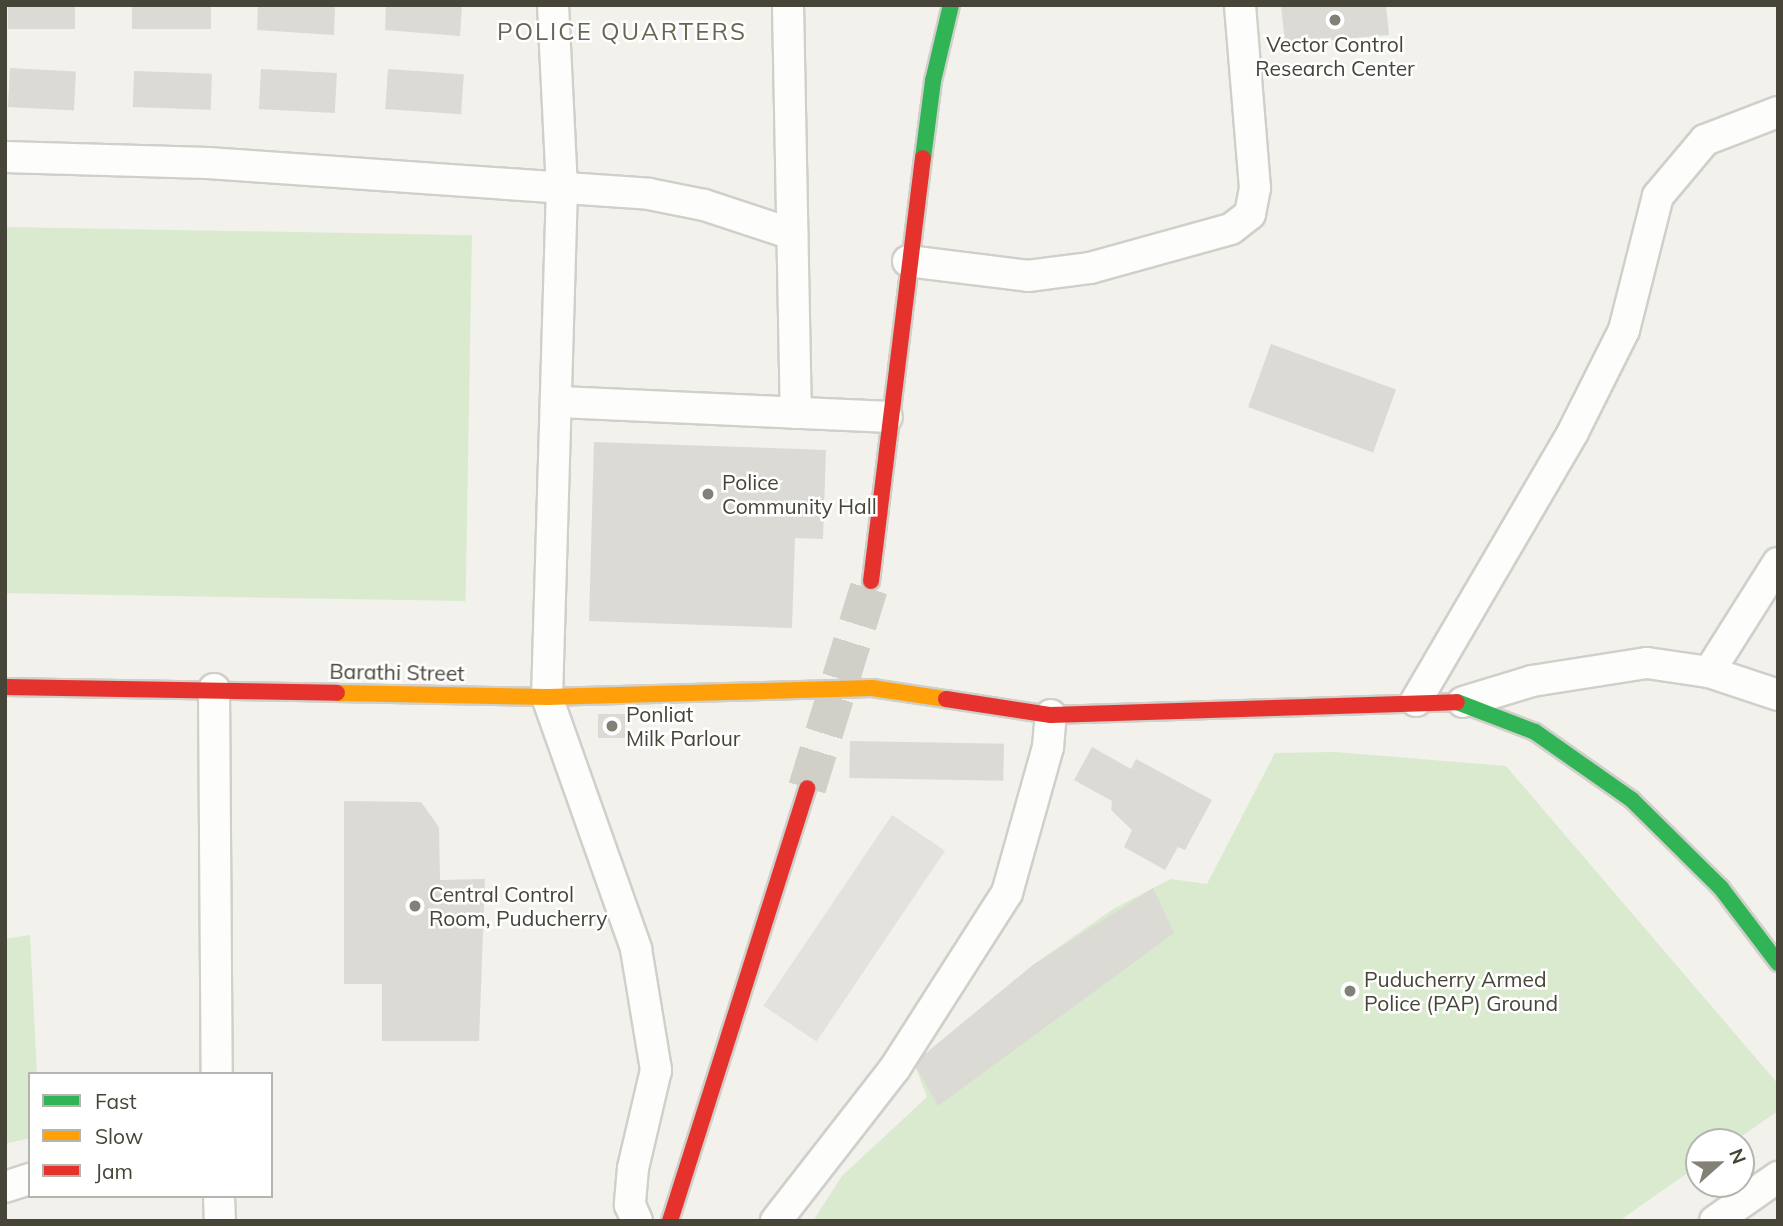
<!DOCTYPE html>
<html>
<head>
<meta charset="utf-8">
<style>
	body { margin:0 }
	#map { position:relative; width:1783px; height:1226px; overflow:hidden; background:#f2f1ec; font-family:Mulish,sans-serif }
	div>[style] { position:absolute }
	.industrial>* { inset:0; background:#e3e2dc; transform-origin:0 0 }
	.green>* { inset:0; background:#d9eace; transform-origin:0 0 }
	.building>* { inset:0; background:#dbdad5; transform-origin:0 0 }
	.secondary-tunnel>* { height:38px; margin-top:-19px; transform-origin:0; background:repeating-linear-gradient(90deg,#d0cfc8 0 38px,transparent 0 57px) }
	.roads { filter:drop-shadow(2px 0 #d0cfca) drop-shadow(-2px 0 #d0cfca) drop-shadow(0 2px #d0cfca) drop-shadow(0 -2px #d0cfca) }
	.street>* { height:30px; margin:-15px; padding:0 15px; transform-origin:15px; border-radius:15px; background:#fdfdfc }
	.fast>* { height:16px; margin:-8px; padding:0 8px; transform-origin:8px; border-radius:8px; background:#30b455 }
	.slow>* { height:16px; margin:-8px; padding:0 8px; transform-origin:8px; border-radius:8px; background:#ff9f0a }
	.jam>* { height:16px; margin:-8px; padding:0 8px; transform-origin:8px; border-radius:8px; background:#e5322d }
	.dots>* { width:19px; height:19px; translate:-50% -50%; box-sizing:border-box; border:4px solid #fff; border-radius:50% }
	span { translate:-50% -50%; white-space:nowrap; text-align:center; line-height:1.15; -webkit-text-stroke:5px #fff; paint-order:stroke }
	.poi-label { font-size:21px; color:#474538 }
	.left { translate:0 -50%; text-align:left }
	.street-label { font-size:21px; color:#474538 }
	.quarter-label { font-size:24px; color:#696550; letter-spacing:2px }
	.frame { position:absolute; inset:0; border:7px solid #474538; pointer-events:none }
	.legend { position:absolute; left:28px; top:1072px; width:245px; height:126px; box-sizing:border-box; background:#fff; border:2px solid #b5b5af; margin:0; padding:9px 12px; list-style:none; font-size:21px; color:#474538 }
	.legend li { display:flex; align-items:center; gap:14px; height:35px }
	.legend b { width:35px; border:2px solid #b5b5af }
	.north { position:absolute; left:1685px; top:1128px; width:70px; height:70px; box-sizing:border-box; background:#fff; border:2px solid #b5b5af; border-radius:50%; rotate:69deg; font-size:19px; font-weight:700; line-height:28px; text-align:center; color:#474538 }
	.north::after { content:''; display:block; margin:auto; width:24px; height:32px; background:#838177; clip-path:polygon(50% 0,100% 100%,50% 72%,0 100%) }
</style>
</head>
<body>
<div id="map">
	<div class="industrial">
		<div style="left:892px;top:815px;width:64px;height:230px;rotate:34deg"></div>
	</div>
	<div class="green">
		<div style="left:5px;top:227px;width:467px;height:366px;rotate:1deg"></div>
		<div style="clip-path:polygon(1335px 752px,1506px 766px,1778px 1084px,1778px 1111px,1733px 1142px,1699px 1142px,1699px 1165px,1619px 1221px,813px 1221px,842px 1176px,927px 1097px,914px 1063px,1033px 965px,1113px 909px,1171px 879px,1207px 884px,1275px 753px)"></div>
		<div style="clip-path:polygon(30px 935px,37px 1074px,30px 1074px,30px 1138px,5px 1144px,5px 939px)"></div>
	</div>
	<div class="building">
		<div style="left:8px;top:5px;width:67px;height:24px"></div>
		<div style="left:132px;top:5px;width:79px;height:24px"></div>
		<div style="clip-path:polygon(258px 5px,335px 5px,334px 35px,257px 30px)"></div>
		<div style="clip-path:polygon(386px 5px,462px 5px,460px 36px,385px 30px)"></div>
		<div style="clip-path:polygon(1281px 5px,1386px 5px,1389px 35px,1285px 44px)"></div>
		<div style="left:10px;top:68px;width:66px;height:39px;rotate:3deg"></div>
		<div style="left:261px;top:69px;width:76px;height:40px;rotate:3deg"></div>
		<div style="left:388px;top:69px;width:76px;height:40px;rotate:4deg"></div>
		<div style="left:134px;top:71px;width:78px;height:36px;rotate:2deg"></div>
		<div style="left:1271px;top:344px;width:133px;height:67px;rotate:20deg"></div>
		<div style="clip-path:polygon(594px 442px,826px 450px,823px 539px,795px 538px,792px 628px,589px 621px)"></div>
		<div style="left:625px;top:714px;width:24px;height:27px;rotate:90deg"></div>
		<div style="left:850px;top:741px;width:154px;height:37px;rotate:1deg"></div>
		<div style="clip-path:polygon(1092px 747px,1131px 769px,1136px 759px,1212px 800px,1185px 850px,1178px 847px,1165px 870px,1124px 847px,1132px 830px,1111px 810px,1112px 801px,1074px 780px)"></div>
		<div style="clip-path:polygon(344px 801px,421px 802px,439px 827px,440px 880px,485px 879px,479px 1041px,382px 1041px,382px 984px,344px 984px)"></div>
		<div style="clip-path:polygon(1153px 888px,1174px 933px,938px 1106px,914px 1063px,1033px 965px)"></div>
	</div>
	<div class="secondary-tunnel">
		<div style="left:807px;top:788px;width:217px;rotate:-72.8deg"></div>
	</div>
	<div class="roads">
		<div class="street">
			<div style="left:553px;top:5px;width:182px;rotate:87.2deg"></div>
			<div style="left:562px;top:187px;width:510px;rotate:91.68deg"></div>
			<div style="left:547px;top:697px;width:267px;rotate:70.5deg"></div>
			<div style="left:636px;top:949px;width:123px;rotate:80.6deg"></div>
			<div style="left:656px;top:1070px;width:101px;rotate:103.2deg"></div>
			<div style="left:633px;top:1168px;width:37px;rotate:95deg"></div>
			<div style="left:630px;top:1205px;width:17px;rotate:66deg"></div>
			<div style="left:788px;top:5px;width:408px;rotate:88.9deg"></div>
			<div style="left:5px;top:157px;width:203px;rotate:1.7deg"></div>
			<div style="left:208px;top:163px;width:442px;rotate:4deg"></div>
			<div style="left:649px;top:194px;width:56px;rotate:11.3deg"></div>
			<div style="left:704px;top:205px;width:93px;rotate:18.2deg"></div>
			<div style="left:908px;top:261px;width:121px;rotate:7.1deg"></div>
			<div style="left:1028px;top:276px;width:63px;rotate:-7.4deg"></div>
			<div style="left:1090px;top:268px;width:146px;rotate:-15.5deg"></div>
			<div style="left:1231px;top:229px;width:24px;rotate:-38deg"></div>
			<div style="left:1250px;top:214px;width:26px;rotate:-79deg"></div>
			<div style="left:1255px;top:188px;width:184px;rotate:-94.7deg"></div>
			<div style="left:558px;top:402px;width:329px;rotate:2.6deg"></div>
			<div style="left:1709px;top:672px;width:129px;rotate:-57.7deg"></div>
			<div style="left:214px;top:689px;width:385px;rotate:89.6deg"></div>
			<div style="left:1416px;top:701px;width:311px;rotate:-59.7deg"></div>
			<div style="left:1573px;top:432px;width:114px;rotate:-63.4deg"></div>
			<div style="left:1624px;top:330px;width:138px;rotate:-75.8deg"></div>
			<div style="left:1658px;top:196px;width:73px;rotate:-50deg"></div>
			<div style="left:1705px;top:140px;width:78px;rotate:-21deg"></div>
			<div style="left:1463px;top:702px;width:72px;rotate:-16.9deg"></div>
			<div style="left:1532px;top:681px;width:116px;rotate:-8.9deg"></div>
			<div style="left:1647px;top:663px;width:63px;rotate:8.3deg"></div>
			<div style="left:1709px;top:672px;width:73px;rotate:18.4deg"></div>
			<div style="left:5px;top:1187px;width:26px;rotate:-18deg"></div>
			<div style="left:219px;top:1196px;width:25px;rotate:88deg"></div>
			<div style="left:776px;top:1221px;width:194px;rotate:-52.1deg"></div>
			<div style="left:895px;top:1068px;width:208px;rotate:-57.4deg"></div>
			<div style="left:1007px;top:893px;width:152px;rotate:-74.3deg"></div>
			<div style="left:1048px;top:747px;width:32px;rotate:-85deg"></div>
			<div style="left:1715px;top:1221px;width:77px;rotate:-34.9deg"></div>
		</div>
		<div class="fast">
			<div style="left:923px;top:158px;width:78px;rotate:-82.6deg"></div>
			<div style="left:933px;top:81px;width:78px;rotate:-76.7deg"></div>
			<div style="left:1457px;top:702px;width:84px;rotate:21deg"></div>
			<div style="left:1535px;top:732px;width:118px;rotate:35deg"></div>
			<div style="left:1632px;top:800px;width:125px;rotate:44.7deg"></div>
			<div style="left:1721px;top:888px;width:94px;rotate:52.8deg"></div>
		</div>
		<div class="slow">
			<div style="left:337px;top:693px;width:210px;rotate:1.1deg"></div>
			<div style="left:547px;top:697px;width:325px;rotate:-1.6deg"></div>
			<div style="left:872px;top:688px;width:75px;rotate:8.5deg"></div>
		</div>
		<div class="jam">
			<div style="left:871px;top:581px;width:426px;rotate:-83deg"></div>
			<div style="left:5px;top:687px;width:332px;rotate:1deg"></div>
			<div style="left:946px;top:699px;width:106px;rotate:8.7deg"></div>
			<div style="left:1051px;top:715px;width:406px;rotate:-1.8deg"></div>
			<div style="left:670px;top:1221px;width:454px;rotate:-72.4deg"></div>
		</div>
	</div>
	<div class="dots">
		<div style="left:1335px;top:20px;background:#838177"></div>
		<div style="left:708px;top:494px;background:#838177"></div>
		<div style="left:612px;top:726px;background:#838177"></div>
		<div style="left:415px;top:906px;background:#838177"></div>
		<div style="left:1350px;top:991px;background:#838177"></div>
	</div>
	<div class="poi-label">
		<span style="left:1335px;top:56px">Vector Control<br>Research Center</span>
		<span class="left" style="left:722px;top:494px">Police<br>Community Hall</span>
		<span class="left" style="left:626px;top:726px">Ponliat<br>Milk Parlour</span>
		<span class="left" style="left:429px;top:906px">Central Control<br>Room, Puducherry</span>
		<span class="left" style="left:1364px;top:991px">Puducherry Armed<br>Police (PAP) Ground</span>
	</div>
	<div class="street-label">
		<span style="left:397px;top:672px;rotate:1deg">Barathi Street</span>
	</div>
	<div class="quarter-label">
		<span style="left:622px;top:32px">POLICE QUARTERS</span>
	</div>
	<div class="frame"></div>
	<ul class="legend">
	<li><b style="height:9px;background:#30b455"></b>Fast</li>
	<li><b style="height:9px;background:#ff9f0a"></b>Slow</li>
	<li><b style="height:9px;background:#e5322d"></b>Jam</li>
	</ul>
	<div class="north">N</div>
</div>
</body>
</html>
